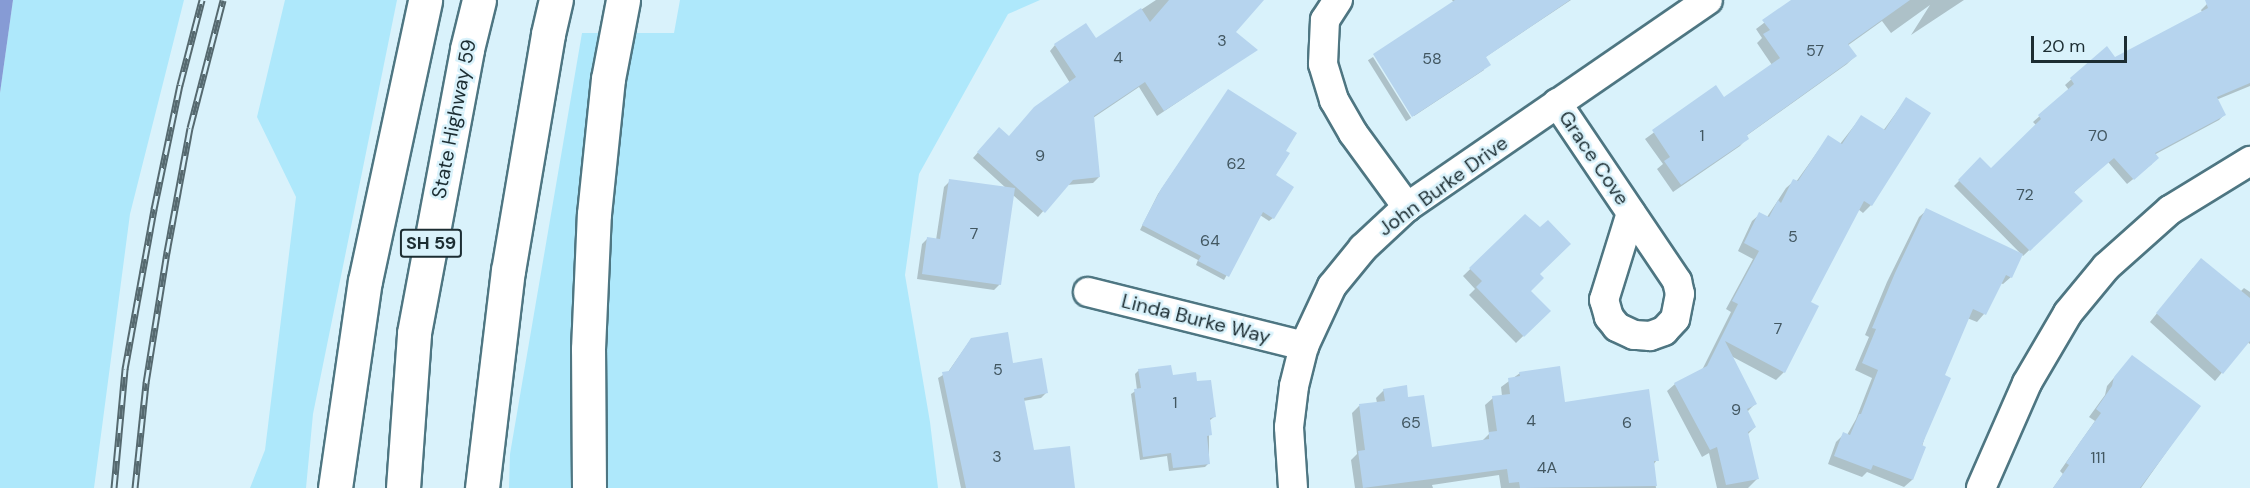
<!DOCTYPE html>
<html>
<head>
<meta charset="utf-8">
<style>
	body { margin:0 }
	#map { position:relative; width:2250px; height:488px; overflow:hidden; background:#d9f2fb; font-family:"DM Sans",sans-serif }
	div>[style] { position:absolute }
	.green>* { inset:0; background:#aee8fb }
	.water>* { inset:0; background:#869bd5 }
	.shadow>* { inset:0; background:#0003; transform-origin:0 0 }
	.building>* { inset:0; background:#b6d4ee }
	.roads { filter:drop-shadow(2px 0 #4e7682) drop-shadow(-2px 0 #4e7682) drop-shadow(0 2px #4e7682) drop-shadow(0 -2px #4e7682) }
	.street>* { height:28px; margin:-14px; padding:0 14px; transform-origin:14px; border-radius:14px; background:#fff }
	.primary>* { height:33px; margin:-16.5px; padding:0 16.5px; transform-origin:16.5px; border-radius:16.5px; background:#fff }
	.rail>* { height:7px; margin-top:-3.5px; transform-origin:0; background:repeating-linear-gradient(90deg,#d9f2fb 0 14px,#55696f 0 28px); box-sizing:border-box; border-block:2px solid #55696f }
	span { translate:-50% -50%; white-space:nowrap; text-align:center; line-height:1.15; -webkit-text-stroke:5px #d9f2fb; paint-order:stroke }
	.number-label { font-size:16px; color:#425761 }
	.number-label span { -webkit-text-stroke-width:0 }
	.shield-label span { padding:2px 4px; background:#d9f2fb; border:2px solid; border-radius:4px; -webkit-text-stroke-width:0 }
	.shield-label { font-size:18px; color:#1c2d32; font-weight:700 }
	.street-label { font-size:20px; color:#1c2d32 }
	.scale { position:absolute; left:2031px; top:36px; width:96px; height:27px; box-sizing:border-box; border:3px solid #1c2d32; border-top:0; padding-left:8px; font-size:18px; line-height:21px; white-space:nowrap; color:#1c2d32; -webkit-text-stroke:4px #d9f2fb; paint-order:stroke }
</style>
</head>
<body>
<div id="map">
	<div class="green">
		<div style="clip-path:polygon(13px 0,184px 0,130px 214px,94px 488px,0 488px,0 93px)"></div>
		<div style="clip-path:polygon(285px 0,397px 0,313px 414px,306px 488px,250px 488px,265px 450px,296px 197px,257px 117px)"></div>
		<div style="clip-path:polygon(680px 0,1040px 0,1008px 14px,919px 174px,905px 275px,930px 422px,938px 488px,509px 488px,510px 454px,582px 33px,674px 33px)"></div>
	</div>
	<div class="water">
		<div style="clip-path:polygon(0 0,13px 0,0 93px)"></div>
	</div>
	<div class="shadow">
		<div style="clip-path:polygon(1156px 0,1262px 0,1234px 32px,1256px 50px,1157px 116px,1139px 87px,1093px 118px,1099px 177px,1093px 183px,1066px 185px,1038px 217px,1013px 195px,1000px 284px,994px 290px,917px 279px,922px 244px,928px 238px,936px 240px,944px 187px,950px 181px,1006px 188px,973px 158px,993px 135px,1008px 138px,1070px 83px,1050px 51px,1055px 45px,1095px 40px)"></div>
		<div style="clip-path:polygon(1452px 0,1571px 0,1484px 58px,1484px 70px,1414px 116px,1375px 55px,1454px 3px)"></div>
		<div style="clip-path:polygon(1794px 0,1964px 0,1911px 35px,1930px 5px,1891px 33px,1882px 21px,1847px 46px,1855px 56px,1847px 64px,1746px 136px,1747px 138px,1740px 146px,1673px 192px,1657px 169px,1663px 164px,1645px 139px,1715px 88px,1723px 100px,1772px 65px,1757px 43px,1762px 38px,1756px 29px)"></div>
		<div style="clip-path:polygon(2216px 0,2250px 0,2250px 86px,2216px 100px,2224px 115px,2219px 120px,2154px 155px,2152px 164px,2127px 184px,2108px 162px,2073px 193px,2081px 201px,2023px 256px,1954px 186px,1980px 160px,1991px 170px,2036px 125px,2033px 122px,2069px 90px,2065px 85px,2106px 48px,2114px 59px,2202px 12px,2201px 10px,2207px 4px)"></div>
		<div style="left:1373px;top:57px;width:72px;height:6px;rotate:58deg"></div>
		<div style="clip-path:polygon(1228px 91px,1284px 151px,1274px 176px,1273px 218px,1269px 221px,1260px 215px,1224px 280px,1196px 265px,1198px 260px,1140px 230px,1158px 194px)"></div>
		<div style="clip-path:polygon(1906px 99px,1871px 205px,1863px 213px,1858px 209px,1809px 303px,1817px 307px,1784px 372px,1776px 380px,1731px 356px,1755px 404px,1747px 412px,1755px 427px,1747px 435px,1758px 478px,1748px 488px,1717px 488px,1709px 453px,1702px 457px,1667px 391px,1675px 384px,1702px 370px,1731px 312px,1726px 309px,1753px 259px,1738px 251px,1752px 221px,1760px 214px,1767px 217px,1786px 188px,1794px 181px,1796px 182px,1828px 137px,1840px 144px,1861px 117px,1883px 131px)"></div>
		<div style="clip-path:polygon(1927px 210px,2011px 277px,2003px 284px,2000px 283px,1984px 314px,1977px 322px,1967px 318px,1943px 376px,1912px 480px,1904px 487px,1867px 472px,1862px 477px,1828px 464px,1836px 442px,1844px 434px,1847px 435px,1856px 419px,1872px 378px,1855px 370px,1869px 337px,1865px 335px,1887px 282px,1919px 217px)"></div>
		<div style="clip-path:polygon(1525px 216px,1538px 275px,1529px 291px,1549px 311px,1516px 343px,1469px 295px,1475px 289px,1463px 276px)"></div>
		<div style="clip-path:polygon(2193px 268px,2240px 292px,2244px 288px,2250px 292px,2250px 344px,2247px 342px,2215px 381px,2150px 322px)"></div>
		<div style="clip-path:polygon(971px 339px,1012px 365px,1046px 393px,1041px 398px,1023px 401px,1033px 452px,1072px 488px,961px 488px,938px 378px,948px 372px)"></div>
		<div style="clip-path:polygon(2132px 357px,2199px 406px,2141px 488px,2053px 488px,2063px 474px,2060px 471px,2095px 421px,2089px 417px,2105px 395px,2107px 386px)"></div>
		<div style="clip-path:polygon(1139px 370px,1196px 383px,1214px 417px,1209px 421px,1209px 463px,1205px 467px,1169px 471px,1167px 456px,1140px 460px,1131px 394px,1137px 390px,1135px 374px)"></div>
		<div style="clip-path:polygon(1520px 373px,1564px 403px,1657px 460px,1653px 465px,1656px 488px,1501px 488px,1499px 475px,1432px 485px,1433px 488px,1355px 488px,1351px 460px,1357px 454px,1352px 413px,1359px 406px,1377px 403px,1376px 398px,1384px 390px,1407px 399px,1430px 449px,1481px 442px,1489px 434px,1485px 405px,1493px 398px,1502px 396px,1501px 387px)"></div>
	</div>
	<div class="building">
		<div style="clip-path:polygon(1169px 0,1264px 0,1236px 32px,1258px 50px,1164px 111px,1145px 82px,1094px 116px,1100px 177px,1073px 180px,1045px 213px,977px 152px,999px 127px,1009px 136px,1034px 107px,1076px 77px,1054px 44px,1086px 23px,1096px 38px,1141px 8px,1150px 22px)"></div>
		<div style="clip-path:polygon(1455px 0,1570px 0,1486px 57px,1491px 65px,1412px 117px,1373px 54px)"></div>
		<div style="clip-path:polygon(1791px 0,1910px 0,1848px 44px,1857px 56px,1747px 135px,1749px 139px,1681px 185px,1664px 161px,1670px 157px,1652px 130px,1716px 85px,1724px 97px,1780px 58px,1763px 34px,1770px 30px,1762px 20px)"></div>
		<div style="clip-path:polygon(2205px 0,2250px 0,2250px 83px,2217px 97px,2226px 115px,2155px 153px,2159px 158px,2134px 180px,2114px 158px,2074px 192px,2083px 201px,2030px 251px,1958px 180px,1980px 157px,1991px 168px,2041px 119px,2038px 115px,2074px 84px,2070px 78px,2107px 46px,2115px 57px,2208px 8px)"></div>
		<div style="clip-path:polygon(1228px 89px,1297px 133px,1286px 151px,1290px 153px,1276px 175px,1294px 187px,1274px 219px,1263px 212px,1229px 277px,1198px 261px,1201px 256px,1142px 225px,1161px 189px)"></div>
		<div style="clip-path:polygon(1906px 97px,1931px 113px,1872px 206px,1864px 201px,1811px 302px,1819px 306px,1785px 373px,1725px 341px,1757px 404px,1747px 409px,1756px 427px,1748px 432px,1759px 479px,1726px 485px,1717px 447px,1710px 450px,1674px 383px,1707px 366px,1738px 304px,1732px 301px,1759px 251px,1744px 243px,1759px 212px,1769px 217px,1778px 200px,1781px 203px,1793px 179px,1798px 181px,1828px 135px,1842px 144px,1861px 115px,1885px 130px)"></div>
		<div style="clip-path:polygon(949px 179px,1015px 188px,1001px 285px,922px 274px,927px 237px,940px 239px)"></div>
		<div style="clip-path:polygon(1926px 208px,2023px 254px,2012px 278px,2006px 275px,1986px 315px,1973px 309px,1945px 375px,1951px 378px,1922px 445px,1926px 447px,1913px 480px,1873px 465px,1871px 470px,1834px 456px,1843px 432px,1850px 435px,1859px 414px,1861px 414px,1878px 370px,1862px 363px,1876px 329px,1872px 328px,1895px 273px)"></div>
		<div style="clip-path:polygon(1525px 214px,1540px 227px,1548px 220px,1571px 244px,1540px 274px,1544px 278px,1531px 291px,1551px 311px,1524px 337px,1476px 287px,1482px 281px,1469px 268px)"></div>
		<div style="clip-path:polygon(2201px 258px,2250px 298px,2250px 341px,2223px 374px,2156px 313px)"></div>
		<div style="clip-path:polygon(1008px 332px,1013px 363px,1042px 358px,1048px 393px,1024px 398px,1034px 450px,1070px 446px,1075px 488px,966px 488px,942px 372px,949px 371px,971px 338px)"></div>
		<div style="clip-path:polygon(2132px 355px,2201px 406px,2140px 488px,2053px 488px,2069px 465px,2066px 463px,2080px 442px,2101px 413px,2096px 409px,2112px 386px,2114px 377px)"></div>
		<div style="clip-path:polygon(1171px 365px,1173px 375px,1196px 372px,1197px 381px,1211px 380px,1216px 417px,1210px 418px,1212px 435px,1207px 436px,1210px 464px,1173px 468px,1171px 453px,1143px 457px,1134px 389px,1141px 388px,1138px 369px)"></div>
		<div style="clip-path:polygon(1560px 366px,1565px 402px,1649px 389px,1659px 461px,1654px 461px,1657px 486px,1520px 488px,1519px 482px,1509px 483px,1507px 469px,1363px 488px,1358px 451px,1365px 450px,1359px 404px,1385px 401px,1383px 389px,1407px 385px,1408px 397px,1424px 395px,1432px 447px,1489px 439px,1489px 432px,1497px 431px,1492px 396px,1510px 394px,1508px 378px,1520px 376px,1519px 372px)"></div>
	</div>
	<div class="roads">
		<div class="street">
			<div style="left:1338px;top:0;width:24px;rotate:123deg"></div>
			<div style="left:1325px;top:20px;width:44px;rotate:92.6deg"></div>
			<div style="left:1323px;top:64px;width:38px;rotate:73deg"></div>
			<div style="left:1334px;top:100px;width:38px;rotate:60deg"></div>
			<div style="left:1353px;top:133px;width:92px;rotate:53.9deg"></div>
			<div style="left:1557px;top:103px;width:215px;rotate:56deg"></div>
			<div style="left:1677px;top:281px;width:13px;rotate:77deg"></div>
			<div style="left:1680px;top:294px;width:25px;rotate:101deg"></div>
			<div style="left:1675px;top:319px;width:16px;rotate:133deg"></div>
			<div style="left:1664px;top:331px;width:15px;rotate:160deg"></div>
			<div style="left:1650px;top:336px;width:16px;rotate:-176deg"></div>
			<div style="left:1634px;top:335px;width:19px;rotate:-155deg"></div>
			<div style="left:1617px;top:327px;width:13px;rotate:-129deg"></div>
			<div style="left:1609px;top:317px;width:18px;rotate:-106deg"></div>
			<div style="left:1604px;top:300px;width:91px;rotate:-72.8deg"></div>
			<div style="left:1088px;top:292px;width:223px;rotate:14deg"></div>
			<div style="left:1293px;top:488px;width:61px;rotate:-93.8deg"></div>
			<div style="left:1289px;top:427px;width:41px;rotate:-83deg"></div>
			<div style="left:1294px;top:386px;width:41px;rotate:-76deg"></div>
			<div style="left:1304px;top:346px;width:66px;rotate:-65deg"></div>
			<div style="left:1332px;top:286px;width:49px;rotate:-50.8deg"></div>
			<div style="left:1363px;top:248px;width:60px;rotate:-43deg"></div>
			<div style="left:1407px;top:207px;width:365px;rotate:-34.5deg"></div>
			<div style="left:1981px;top:488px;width:115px;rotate:-66.3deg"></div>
			<div style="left:2027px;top:383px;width:81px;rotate:-59.6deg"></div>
			<div style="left:2068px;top:313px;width:60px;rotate:-50.4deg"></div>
			<div style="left:2106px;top:267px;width:86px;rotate:-41.7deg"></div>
			<div style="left:2170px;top:210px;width:94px;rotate:-31.5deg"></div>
		</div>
		<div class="primary">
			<div style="left:335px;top:488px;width:209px;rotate:-81.8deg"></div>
			<div style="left:365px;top:281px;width:287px;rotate:-77.9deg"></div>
			<div style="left:403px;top:488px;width:155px;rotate:-85.9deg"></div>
			<div style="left:414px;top:333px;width:289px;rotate:-79.4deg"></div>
			<div style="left:467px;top:49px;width:50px;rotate:-76.2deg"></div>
			<div style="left:482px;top:488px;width:219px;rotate:-83.2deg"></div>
			<div style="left:508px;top:271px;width:240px;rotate:-80.4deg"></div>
			<div style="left:548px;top:34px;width:35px;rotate:-77deg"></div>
			<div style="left:589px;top:488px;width:139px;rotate:-90.4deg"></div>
			<div style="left:588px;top:349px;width:135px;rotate:-87.5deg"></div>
			<div style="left:594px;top:214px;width:136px;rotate:-84.1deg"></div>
			<div style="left:608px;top:79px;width:80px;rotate:-79.2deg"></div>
		</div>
	</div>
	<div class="rail">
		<div style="left:114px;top:488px;width:120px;rotate:-84.7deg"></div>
		<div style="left:125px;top:369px;width:163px;rotate:-79.7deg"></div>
		<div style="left:154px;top:209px;width:127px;rotate:-78.2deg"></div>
		<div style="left:180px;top:85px;width:88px;rotate:-75.5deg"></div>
		<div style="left:135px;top:488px;width:106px;rotate:-84deg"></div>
		<div style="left:146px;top:383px;width:133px;rotate:-80.9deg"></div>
		<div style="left:167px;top:252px;width:126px;rotate:-79.5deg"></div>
		<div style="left:190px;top:128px;width:132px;rotate:-75.5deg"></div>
	</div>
	<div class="number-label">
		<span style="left:1222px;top:41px">3</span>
		<span style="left:1815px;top:51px">57</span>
		<span style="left:1118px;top:58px">4</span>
		<span style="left:1432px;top:59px">58</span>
		<span style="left:1702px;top:136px">1</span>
		<span style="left:2098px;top:136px">70</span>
		<span style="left:1040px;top:156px">9</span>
		<span style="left:1236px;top:164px">62</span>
		<span style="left:2025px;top:195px">72</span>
		<span style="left:974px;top:234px">7</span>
		<span style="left:1793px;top:237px">5</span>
		<span style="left:1210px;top:241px">64</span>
		<span style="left:1778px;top:329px">7</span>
		<span style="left:998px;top:370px">5</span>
		<span style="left:1175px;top:403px">1</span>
		<span style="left:1736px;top:410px">9</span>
		<span style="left:1531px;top:421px">4</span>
		<span style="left:1411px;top:423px">65</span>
		<span style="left:1627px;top:423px">6</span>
		<span style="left:997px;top:457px">3</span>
		<span style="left:2098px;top:458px">111</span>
		<span style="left:1547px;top:468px">4A</span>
	</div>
	<div class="shield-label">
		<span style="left:431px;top:243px">SH 59</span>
	</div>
	<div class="street-label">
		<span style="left:454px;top:119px;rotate:-79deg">State Highway 59</span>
		<span style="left:1594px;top:158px;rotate:56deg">Grace Cove</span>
		<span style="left:1443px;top:186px;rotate:-36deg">John Burke Drive</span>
		<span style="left:1196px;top:319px;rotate:14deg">Linda Burke Way</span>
	</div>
	<div class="scale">20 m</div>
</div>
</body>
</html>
